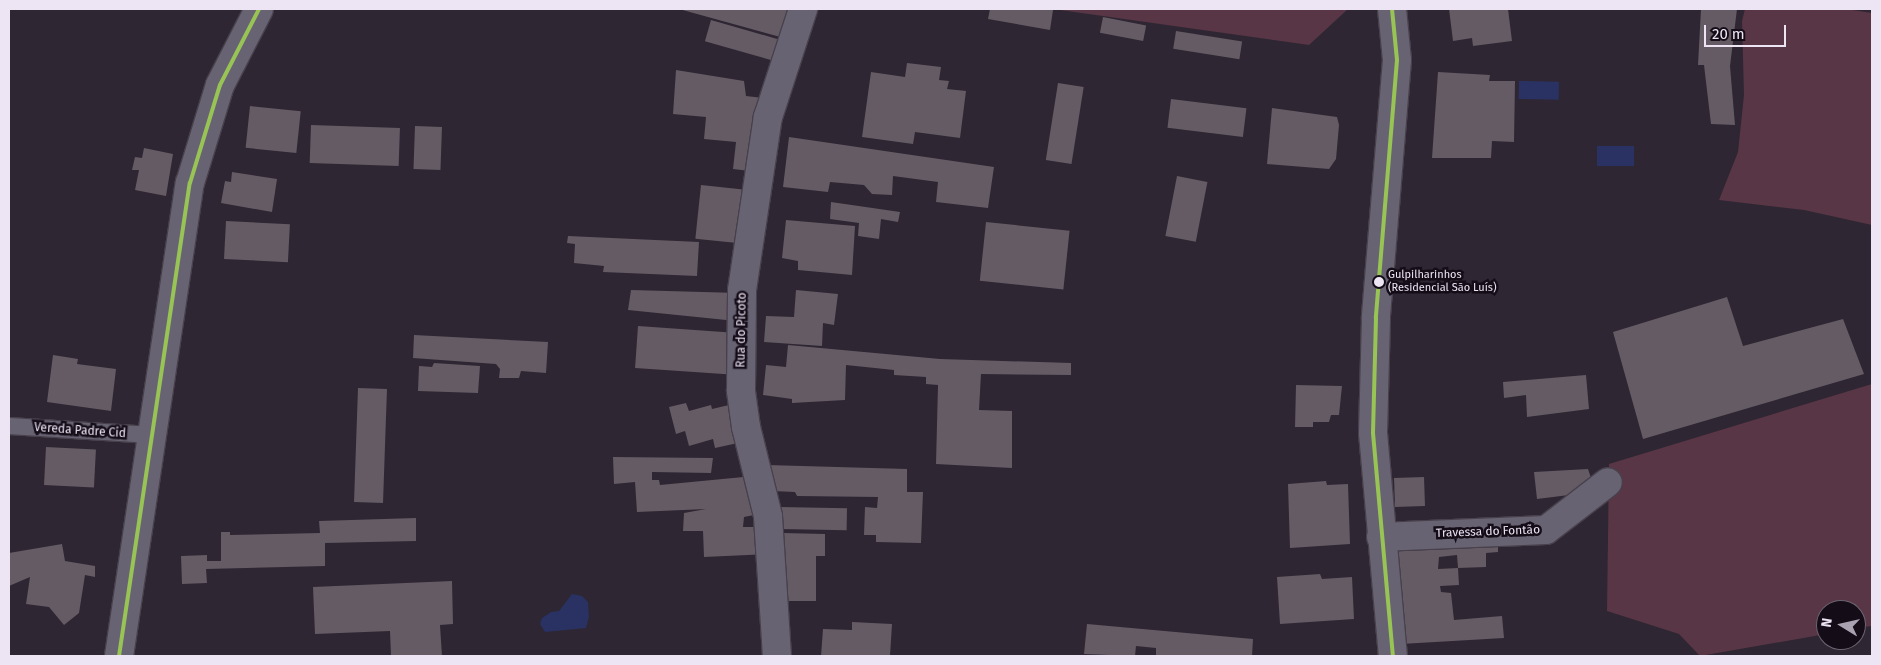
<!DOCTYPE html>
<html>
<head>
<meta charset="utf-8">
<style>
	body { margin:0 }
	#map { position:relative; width:1881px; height:665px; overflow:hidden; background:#2e2632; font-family:"Fira Sans",sans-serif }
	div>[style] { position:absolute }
	.green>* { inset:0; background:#583646 }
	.water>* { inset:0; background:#293263; transform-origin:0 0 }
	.building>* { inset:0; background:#645b65; transform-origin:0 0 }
	.roads { filter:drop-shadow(1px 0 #48414c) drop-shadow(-1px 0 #48414c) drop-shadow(0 1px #48414c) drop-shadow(0 -1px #48414c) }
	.service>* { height:16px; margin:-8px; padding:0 8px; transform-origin:8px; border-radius:8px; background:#686373 }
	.minor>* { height:28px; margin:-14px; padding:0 14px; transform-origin:14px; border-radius:14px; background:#686373 }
	.tertiary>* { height:28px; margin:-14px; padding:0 14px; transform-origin:14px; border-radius:14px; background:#686373 }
	.bus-1>* { height:4px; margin:-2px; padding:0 2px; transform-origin:2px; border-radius:2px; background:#98c455 }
	.dots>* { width:14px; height:14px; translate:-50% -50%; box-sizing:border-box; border:2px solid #140d18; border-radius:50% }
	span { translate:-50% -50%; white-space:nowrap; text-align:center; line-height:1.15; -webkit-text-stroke:5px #140d18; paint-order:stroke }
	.bus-label { font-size:11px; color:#ede4f4 }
	.left { translate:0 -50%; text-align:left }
	.street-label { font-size:12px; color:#ede4f4 }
	.frame { position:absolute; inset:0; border:10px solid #ede4f4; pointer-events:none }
	.north { position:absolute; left:1816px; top:600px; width:50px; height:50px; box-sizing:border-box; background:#140d18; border:1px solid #6b6370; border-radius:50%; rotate:279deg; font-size:14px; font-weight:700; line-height:20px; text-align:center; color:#ede4f4 }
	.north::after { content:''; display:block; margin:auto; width:18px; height:22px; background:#aaa2b0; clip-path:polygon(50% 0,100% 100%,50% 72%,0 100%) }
	.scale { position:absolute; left:1704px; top:25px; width:82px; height:22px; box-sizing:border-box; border:2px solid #ede4f4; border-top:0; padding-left:6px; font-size:15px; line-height:18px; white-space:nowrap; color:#ede4f4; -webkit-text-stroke:4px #140d18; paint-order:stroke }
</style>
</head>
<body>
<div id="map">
	<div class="green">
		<div style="clip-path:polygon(1053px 9px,1348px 9px,1309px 45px)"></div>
		<div style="clip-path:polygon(1745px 9px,1846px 9px,1872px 13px,1872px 225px,1804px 210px,1719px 200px,1738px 152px,1744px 95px,1742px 21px)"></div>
		<div style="clip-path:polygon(1872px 384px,1872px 626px,1856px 628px,1856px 610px,1826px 610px,1826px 634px,1700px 656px,1679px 634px,1607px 611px,1609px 464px)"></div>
	</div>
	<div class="water">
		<div style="left:1519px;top:81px;width:40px;height:18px;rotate:1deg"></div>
		<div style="left:1597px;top:146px;width:37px;height:20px"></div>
		<div style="clip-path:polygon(572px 594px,582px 596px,588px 602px,589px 617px,586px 628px,545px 632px,540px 624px,542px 618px,551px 612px,559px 611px)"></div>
	</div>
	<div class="building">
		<div style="clip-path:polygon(679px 9px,794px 9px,784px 38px)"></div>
		<div style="clip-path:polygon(990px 9px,1053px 10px,1050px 30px,988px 19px)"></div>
		<div style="clip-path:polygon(1449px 9px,1508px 9px,1512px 41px,1473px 46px,1472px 38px,1453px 41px)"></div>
		<div style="clip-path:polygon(1701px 9px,1737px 9px,1730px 66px,1735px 125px,1711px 124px,1704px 65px,1698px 65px)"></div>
		<div style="left:1103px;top:17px;width:44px;height:16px;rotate:11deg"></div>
		<div style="left:711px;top:20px;width:74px;height:22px;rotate:16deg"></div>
		<div style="left:1176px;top:31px;width:67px;height:18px;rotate:9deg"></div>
		<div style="clip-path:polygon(907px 63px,941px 67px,939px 80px,949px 81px,947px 89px,966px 91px,960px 138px,915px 132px,913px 144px,862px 137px,871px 72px,905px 77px)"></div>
		<div style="clip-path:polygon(676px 70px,744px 81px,746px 96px,763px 98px,750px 171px,733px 169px,736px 142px,704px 139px,706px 117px,673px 114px)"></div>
		<div style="clip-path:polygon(1438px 72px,1490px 75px,1489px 81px,1515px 81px,1514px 142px,1492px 141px,1491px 158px,1432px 158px)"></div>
		<div style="left:1058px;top:83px;width:26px;height:78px;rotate:9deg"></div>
		<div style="left:1171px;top:99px;width:76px;height:29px;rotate:7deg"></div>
		<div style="left:250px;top:106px;width:51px;height:42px;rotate:6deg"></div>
		<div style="clip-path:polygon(1272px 108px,1337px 117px,1339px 125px,1336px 159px,1329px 169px,1267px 164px)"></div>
		<div style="left:311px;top:125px;width:89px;height:38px;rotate:2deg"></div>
		<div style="left:415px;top:126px;width:27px;height:43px;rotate:2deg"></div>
		<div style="clip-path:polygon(789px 137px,994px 167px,988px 208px,936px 202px,938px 182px,893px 176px,892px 195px,872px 194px,864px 185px,830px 182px,828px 192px,783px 187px)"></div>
		<div style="clip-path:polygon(144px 148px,173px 154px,166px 196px,135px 190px,139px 170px,132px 170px,135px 157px,142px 158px)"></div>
		<div style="clip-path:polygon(232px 172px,277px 179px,272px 212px,221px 203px,225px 181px,231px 182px)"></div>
		<div style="left:1177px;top:176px;width:31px;height:61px;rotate:11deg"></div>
		<div style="left:701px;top:185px;width:47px;height:54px;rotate:6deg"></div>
		<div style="clip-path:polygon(831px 202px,900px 212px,898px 222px,881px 219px,879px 239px,858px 236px,859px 223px,830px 219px)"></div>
		<div style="clip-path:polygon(786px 220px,855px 226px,852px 275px,798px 270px,798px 261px,782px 258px)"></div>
		<div style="left:226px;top:221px;width:64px;height:38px;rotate:3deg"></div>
		<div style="left:986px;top:222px;width:84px;height:59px;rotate:6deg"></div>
		<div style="clip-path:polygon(568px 236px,699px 242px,697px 276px,603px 272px,604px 266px,574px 263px,575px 244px,567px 243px)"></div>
		<div style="clip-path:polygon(631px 290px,739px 293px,736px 321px,628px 310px)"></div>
		<div style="clip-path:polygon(796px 290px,838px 294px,834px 325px,823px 323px,822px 346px,764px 342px,766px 316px,794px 317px)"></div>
		<div style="clip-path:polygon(1727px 297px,1743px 346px,1843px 319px,1864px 374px,1643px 439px,1613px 332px)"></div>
		<div style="left:638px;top:326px;width:96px;height:42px;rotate:4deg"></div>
		<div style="clip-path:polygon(414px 335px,548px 342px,546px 373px,521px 371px,519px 378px,499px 378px,500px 369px,496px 364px,413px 358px)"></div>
		<div style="clip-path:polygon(788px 345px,940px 359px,1071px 363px,1071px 375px,981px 374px,979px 410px,1012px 411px,1012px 468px,936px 464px,938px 385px,926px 384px,926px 377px,894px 375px,894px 370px,846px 365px,845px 400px,792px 403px,792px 399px,763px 395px,766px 365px,786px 367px)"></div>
		<div style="clip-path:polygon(53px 355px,78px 359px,77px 364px,116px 369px,111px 411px,47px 402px)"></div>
		<div style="clip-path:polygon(434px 363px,480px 366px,478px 393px,418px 391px,419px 366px,432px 367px)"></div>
		<div style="clip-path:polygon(1586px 375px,1589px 409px,1527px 417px,1526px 395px,1504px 398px,1503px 382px)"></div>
		<div style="clip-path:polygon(1296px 385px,1342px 386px,1339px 415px,1331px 415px,1329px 422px,1313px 422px,1313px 427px,1295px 427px)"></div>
		<div style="left:358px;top:388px;width:29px;height:114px;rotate:2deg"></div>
		<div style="clip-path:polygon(686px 403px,689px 411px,711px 405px,712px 409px,729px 405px,738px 443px,715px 448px,713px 439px,689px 446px,685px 431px,676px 434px,669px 407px)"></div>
		<div style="left:46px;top:447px;width:50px;height:38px;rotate:3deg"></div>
		<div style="clip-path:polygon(613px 457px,713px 458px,711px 473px,652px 472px,652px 480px,659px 480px,660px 485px,754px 476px,759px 514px,744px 517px,743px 527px,764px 527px,767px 554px,704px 557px,703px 531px,683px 531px,684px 513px,706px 509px,637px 512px,635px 482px,614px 484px)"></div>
		<div style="clip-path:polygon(767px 465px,907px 469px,907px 492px,923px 492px,921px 543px,876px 542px,876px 535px,864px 535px,865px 507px,877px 508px,878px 497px,797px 496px,795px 492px,772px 491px)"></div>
		<div style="clip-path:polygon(1588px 469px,1592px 481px,1577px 494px,1537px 499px,1534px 472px)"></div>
		<div style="left:1424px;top:477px;width:29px;height:30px;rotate:88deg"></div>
		<div style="clip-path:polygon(1326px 481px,1327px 485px,1348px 484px,1350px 544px,1290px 548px,1288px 484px)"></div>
		<div style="left:780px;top:507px;width:67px;height:22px;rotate:1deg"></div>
		<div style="clip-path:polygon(416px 518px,416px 541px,325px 543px,325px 566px,206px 569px,207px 583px,182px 584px,181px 556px,207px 555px,207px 561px,221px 561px,221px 532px,230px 532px,230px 535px,320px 533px,319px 521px)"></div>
		<div style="clip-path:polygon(783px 533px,825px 534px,825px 556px,816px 556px,816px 601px,787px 601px)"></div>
		<div style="clip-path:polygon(evenodd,1498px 536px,1498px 552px,1486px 553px,1486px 567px,1458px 568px,1459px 585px,1440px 586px,1441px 592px,1451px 593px,1454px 620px,1502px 616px,1504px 638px,1401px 644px,1396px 545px,1498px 536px,1457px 555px,1458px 568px,1438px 569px,1439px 557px,1457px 555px)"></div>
		<div style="clip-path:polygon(62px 544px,65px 561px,95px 566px,95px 577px,85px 575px,79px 613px,64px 625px,49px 607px,26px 604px,30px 577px,9px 586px,9px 553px)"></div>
		<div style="clip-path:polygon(1320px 574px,1322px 579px,1352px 577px,1354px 619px,1280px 624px,1277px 577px)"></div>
		<div style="clip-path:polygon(452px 581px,453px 624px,440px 625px,442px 656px,391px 656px,390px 631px,315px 634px,313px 587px)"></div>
		<div style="clip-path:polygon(852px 622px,892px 624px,890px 656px,821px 656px,823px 629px,852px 630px)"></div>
		<div style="clip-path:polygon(1087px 624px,1253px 639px,1252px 656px,1156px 656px,1156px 648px,1136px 646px,1135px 656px,1084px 654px)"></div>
	</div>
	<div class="roads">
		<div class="service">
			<div style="left:9px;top:426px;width:143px;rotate:3.6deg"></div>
		</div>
		<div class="minor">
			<div style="left:1381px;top:537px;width:165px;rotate:-2.4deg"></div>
			<div style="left:1546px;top:530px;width:78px;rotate:-37.7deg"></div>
			<div style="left:119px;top:656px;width:478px;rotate:-81.5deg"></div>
			<div style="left:190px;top:183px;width:102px;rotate:-73deg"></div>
			<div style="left:220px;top:85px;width:85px;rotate:-62.8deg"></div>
			<div style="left:777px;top:656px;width:140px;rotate:-93.7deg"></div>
			<div style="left:768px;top:516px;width:92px;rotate:-103.9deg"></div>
			<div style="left:746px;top:427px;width:37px;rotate:-98deg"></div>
			<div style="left:741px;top:390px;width:100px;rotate:-89.4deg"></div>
			<div style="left:742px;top:290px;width:175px;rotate:-81.5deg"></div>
			<div style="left:768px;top:117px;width:114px;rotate:-72deg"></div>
		</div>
		<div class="tertiary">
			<div style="left:1392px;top:9px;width:51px;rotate:84.4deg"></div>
			<div style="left:1397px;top:60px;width:259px;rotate:94.7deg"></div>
			<div style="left:1376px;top:318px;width:115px;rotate:91.5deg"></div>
			<div style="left:1373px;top:433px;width:224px;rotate:84.9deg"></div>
		</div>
	</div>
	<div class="bus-1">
		<div style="left:1392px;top:9px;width:51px;rotate:84.4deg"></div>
		<div style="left:1397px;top:60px;width:259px;rotate:94.7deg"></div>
		<div style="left:1376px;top:318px;width:115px;rotate:91.5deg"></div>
		<div style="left:1373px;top:433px;width:224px;rotate:84.9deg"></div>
		<div style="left:119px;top:656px;width:478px;rotate:-81.5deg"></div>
		<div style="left:190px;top:183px;width:102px;rotate:-73deg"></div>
		<div style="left:220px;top:85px;width:85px;rotate:-62.8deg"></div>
	</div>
	<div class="dots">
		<div style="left:1379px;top:282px;background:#ede4f4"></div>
	</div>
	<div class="bus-label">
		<span class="left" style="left:1388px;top:282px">Gulpilharinhos<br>(Residencial São Luís)</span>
	</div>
	<div class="street-label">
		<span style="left:742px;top:330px;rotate:-89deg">Rua do Picoto</span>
		<span style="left:80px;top:431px;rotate:4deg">Vereda Padre Cid</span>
		<span style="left:1488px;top:532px;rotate:-2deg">Travessa do Fontão</span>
	</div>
	<div class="frame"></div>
	<div class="north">N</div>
	<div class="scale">20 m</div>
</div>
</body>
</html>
